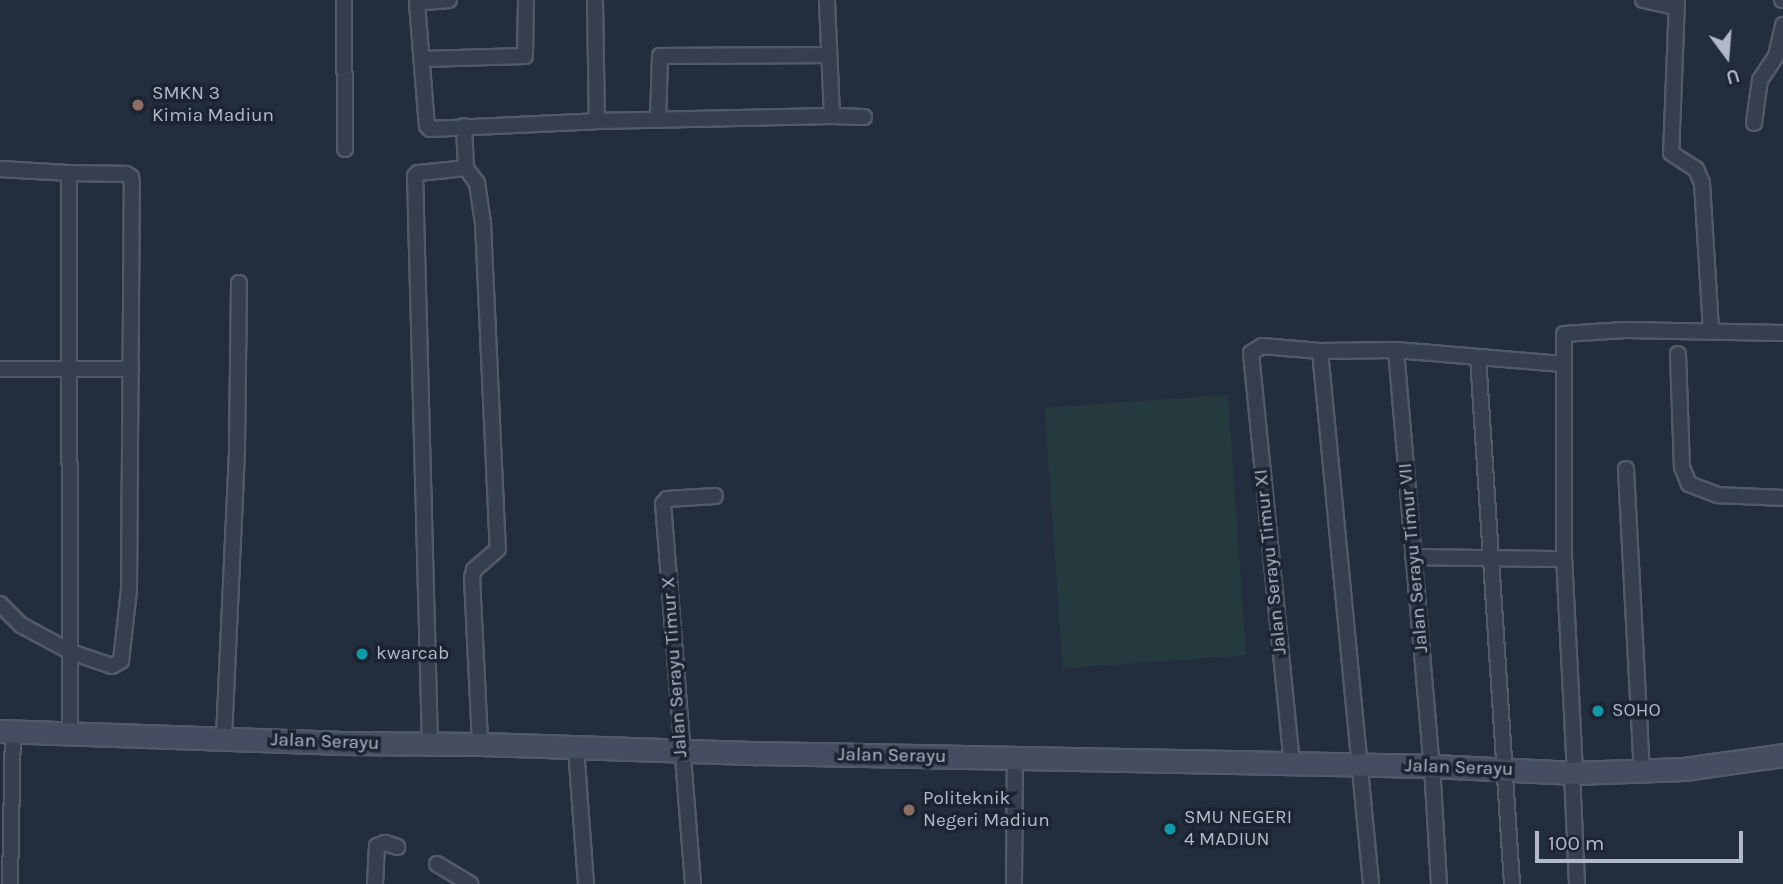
<!DOCTYPE html>
<html>
<head>
<meta charset="utf-8">
<style>
	body { margin:0 }
	#map { position:relative; width:1783px; height:884px; overflow:hidden; background:#222d3d; font-family:Karla,sans-serif }
	div>[style] { position:absolute }
	.green>* { inset:0; background:#243a3e; transform-origin:0 0 }
	.roads { filter:drop-shadow(2px 0 #525a68) drop-shadow(-2px 0 #525a68) drop-shadow(0 2px #525a68) drop-shadow(0 -2px #525a68) }
	.street>* { height:14px; margin:-7px; padding:0 7px; transform-origin:7px; border-radius:7px; background:#363f4d }
	.secondary>* { height:21px; margin:-10.5px; padding:0 10.5px; transform-origin:10.5px; border-radius:10.5px; background:#444e60 }
	.dots>* { width:19px; height:19px; translate:-50% -50%; box-sizing:border-box; border:4px solid #1c2432; border-radius:50% }
	span { translate:-50% -50%; white-space:nowrap; text-align:center; line-height:1.15; -webkit-text-stroke:7px #1c2432; paint-order:stroke }
	.poi-label { font-size:19px; color:#b2bac9 }
	.left { translate:0 -50%; text-align:left }
	.street-label { font-size:19px; color:#b2bac9 }
	.north { position:absolute; left:1692px; top:21px; width:70px; height:70px; -webkit-text-stroke:5px #1c2432; paint-order:stroke; rotate:164deg; font-size:19px; font-weight:700; line-height:28px; text-align:center; color:#b2bac9 }
	.north::after { content:''; display:block; margin:auto; width:24px; height:32px; background:#b2bac9; clip-path:polygon(50% 0,100% 100%,50% 72%,0 100%) }
	.scale { position:absolute; left:1535px; top:831px; width:208px; height:32px; box-sizing:border-box; border:4px solid #b2bac9; border-top:0; padding-left:9px; font-size:21px; line-height:24px; white-space:nowrap; color:#b2bac9; -webkit-text-stroke:5px #1c2432; paint-order:stroke }
</style>
</head>
<body>
<div id="map">
	<div class="green">
		<div style="left:1228px;top:395px;width:261px;height:184px;rotate:86deg"></div>
	</div>
	<div class="roads">
		<div class="street">
			<div style="left:344px;top:0;width:149px;rotate:89.6deg"></div>
			<div style="left:449px;top:0;width:32px;rotate:175deg"></div>
			<div style="left:417px;top:3px;width:123px;rotate:85.4deg"></div>
			<div style="left:427px;top:126px;width:4px;rotate:45deg"></div>
			<div style="left:430px;top:129px;width:167px;rotate:-2.7deg"></div>
			<div style="left:597px;top:121px;width:235px;rotate:-1.2deg"></div>
			<div style="left:832px;top:116px;width:116px;rotate:-92.5deg"></div>
			<div style="left:595px;top:0;width:121px;rotate:89.1deg"></div>
			<div style="left:1643px;top:0;width:34px;rotate:12deg"></div>
			<div style="left:1677px;top:0;width:153px;rotate:92.2deg"></div>
			<div style="left:1671px;top:153px;width:30px;rotate:33deg"></div>
			<div style="left:1696px;top:169px;width:15px;rotate:67deg"></div>
			<div style="left:1702px;top:183px;width:147px;rotate:86.5deg"></div>
			<div style="left:1782px;top:0;width:1px"></div>
			<div style="left:423px;top:59px;width:102px;rotate:-1.7deg"></div>
			<div style="left:525px;top:56px;width:56px;rotate:-89deg"></div>
			<div style="left:832px;top:116px;width:32px;rotate:2deg"></div>
			<div style="left:658px;top:120px;width:64px;rotate:-88.2deg"></div>
			<div style="left:660px;top:56px;width:169px;rotate:-0.3deg"></div>
			<div style="left:1754px;top:123px;width:43px;rotate:-82.1deg"></div>
			<div style="left:1760px;top:80px;width:29px;rotate:-56deg"></div>
			<div style="left:1776px;top:56px;width:32px;rotate:-77deg"></div>
			<div style="left:464px;top:126px;width:42px;rotate:87.3deg"></div>
			<div style="left:466px;top:168px;width:19px;rotate:54deg"></div>
			<div style="left:477px;top:183px;width:40px;rotate:81.5deg"></div>
			<div style="left:483px;top:223px;width:326px;rotate:87.4deg"></div>
			<div style="left:498px;top:549px;width:32px;rotate:139deg"></div>
			<div style="left:474px;top:570px;width:8px;rotate:104deg"></div>
			<div style="left:472px;top:578px;width:166px;rotate:87.2deg"></div>
			<div style="left:0;top:169px;width:69px;rotate:3.3deg"></div>
			<div style="left:69px;top:173px;width:559px;rotate:89.9deg"></div>
			<div style="left:1396px;top:350px;width:418px;rotate:85.1deg"></div>
			<div style="left:1432px;top:766px;width:118px;rotate:86.6deg"></div>
			<div style="left:1320px;top:351px;width:535px;rotate:84.53deg"></div>
			<div style="left:1678px;top:354px;width:113px;rotate:88deg"></div>
			<div style="left:1682px;top:467px;width:18px;rotate:68deg"></div>
			<div style="left:1689px;top:484px;width:31px;rotate:21deg"></div>
			<div style="left:1718px;top:495px;width:65px;rotate:2.6deg"></div>
			<div style="left:1478px;top:357px;width:528px;rotate:86.31deg"></div>
			<div style="left:0;top:369px;width:131px"></div>
			<div style="left:1626px;top:469px;width:302px;rotate:87deg"></div>
			<div style="left:1413px;top:557px;width:151px;rotate:0.8deg"></div>
			<div style="left:0;top:604px;width:30px;rotate:45deg"></div>
			<div style="left:21px;top:625px;width:57px;rotate:28.4deg"></div>
			<div style="left:71px;top:652px;width:43px;rotate:18.9deg"></div>
			<div style="left:112px;top:666px;width:10px;rotate:-29deg"></div>
			<div style="left:121px;top:661px;width:71px;rotate:-83.6deg"></div>
			<div style="left:129px;top:590px;width:407px;rotate:-89.6deg"></div>
			<div style="left:132px;top:183px;width:6px;rotate:-99deg"></div>
			<div style="left:131px;top:177px;width:6px;rotate:-149deg"></div>
			<div style="left:126px;top:174px;width:57px;rotate:-179deg"></div>
			<div style="left:224px;top:738px;width:291px;rotate:-87.4deg"></div>
			<div style="left:237px;top:447px;width:164px;rotate:-89.3deg"></div>
			<div style="left:430px;top:744px;width:568px;rotate:-91.51deg"></div>
			<div style="left:415px;top:176px;width:4px;rotate:-45deg"></div>
			<div style="left:418px;top:173px;width:48px;rotate:-5.9deg"></div>
			<div style="left:576px;top:748px;width:136px;rotate:85.8deg"></div>
			<div style="left:1292px;top:764px;width:413px;rotate:-95.7deg"></div>
			<div style="left:1251px;top:353px;width:13px;rotate:-32deg"></div>
			<div style="left:1262px;top:346px;width:58px;rotate:4.9deg"></div>
			<div style="left:1320px;top:351px;width:76px;rotate:-0.8deg"></div>
			<div style="left:1396px;top:350px;width:167px;rotate:4.8deg"></div>
			<div style="left:1572px;top:773px;width:111px;rotate:87.4deg"></div>
			<div style="left:1575px;top:773px;width:214px;rotate:-92.9deg"></div>
			<div style="left:1564px;top:559px;width:225px;rotate:-90deg"></div>
			<div style="left:1564px;top:334px;width:61px;rotate:-3.8deg"></div>
			<div style="left:1625px;top:330px;width:158px;rotate:1.1deg"></div>
			<div style="left:437px;top:864px;width:39px;rotate:31deg"></div>
			<div style="left:10px;top:884px;width:152px;rotate:-88.9deg"></div>
			<div style="left:375px;top:884px;width:38px;rotate:-87deg"></div>
			<div style="left:377px;top:846px;width:9px;rotate:-21deg"></div>
			<div style="left:385px;top:843px;width:13px;rotate:18deg"></div>
			<div style="left:693px;top:884px;width:381px;rotate:-94.5deg"></div>
			<div style="left:663px;top:504px;width:6px;rotate:-51deg"></div>
			<div style="left:667px;top:499px;width:48px;rotate:-3.6deg"></div>
			<div style="left:1014px;top:884px;width:128px;rotate:-89.6deg"></div>
		</div>
		<div class="secondary">
			<div style="left:0;top:731px;width:338px;rotate:2deg"></div>
			<div style="left:338px;top:743px;width:142px;rotate:0.4deg"></div>
			<div style="left:480px;top:744px;width:277px;rotate:1.9deg"></div>
			<div style="left:757px;top:753px;width:675px;rotate:1.1deg"></div>
			<div style="left:1432px;top:766px;width:143px;rotate:2.8deg"></div>
			<div style="left:1575px;top:773px;width:109px;rotate:-2.1deg"></div>
			<div style="left:1684px;top:769px;width:100px;rotate:-8deg"></div>
		</div>
	</div>
	<div class="dots">
		<div style="left:138px;top:105px;background:#8d6e63"></div>
		<div style="left:362px;top:654px;background:#0f9aa8"></div>
		<div style="left:1598px;top:711px;background:#0f9aa8"></div>
		<div style="left:909px;top:810px;background:#8d6e63"></div>
		<div style="left:1170px;top:829px;background:#0f9aa8"></div>
	</div>
	<div class="poi-label">
		<span class="left" style="left:152px;top:105px">SMKN 3<br>Kimia Madiun</span>
		<span class="left" style="left:376px;top:654px">kwarcab</span>
		<span class="left" style="left:1612px;top:711px">SOHO</span>
		<span class="left" style="left:923px;top:810px">Politeknik<br>Negeri Madiun</span>
		<span class="left" style="left:1184px;top:829px">SMU NEGERI<br>4 MADIUN</span>
	</div>
	<div class="street-label">
		<span style="left:1414px;top:558px;rotate:-95deg">Jalan Serayu Timur VII</span>
		<span style="left:1271px;top:562px;rotate:-96deg">Jalan Serayu Timur XI</span>
		<span style="left:675px;top:667px;rotate:-94deg">Jalan Serayu Timur X</span>
		<span style="left:325px;top:742px;rotate:2deg">Jalan Serayu</span>
		<span style="left:892px;top:756px;rotate:1deg">Jalan Serayu</span>
		<span style="left:1459px;top:768px;rotate:2deg">Jalan Serayu</span>
	</div>
	<div class="north">U</div>
	<div class="scale">100 m</div>
</div>
</body>
</html>
